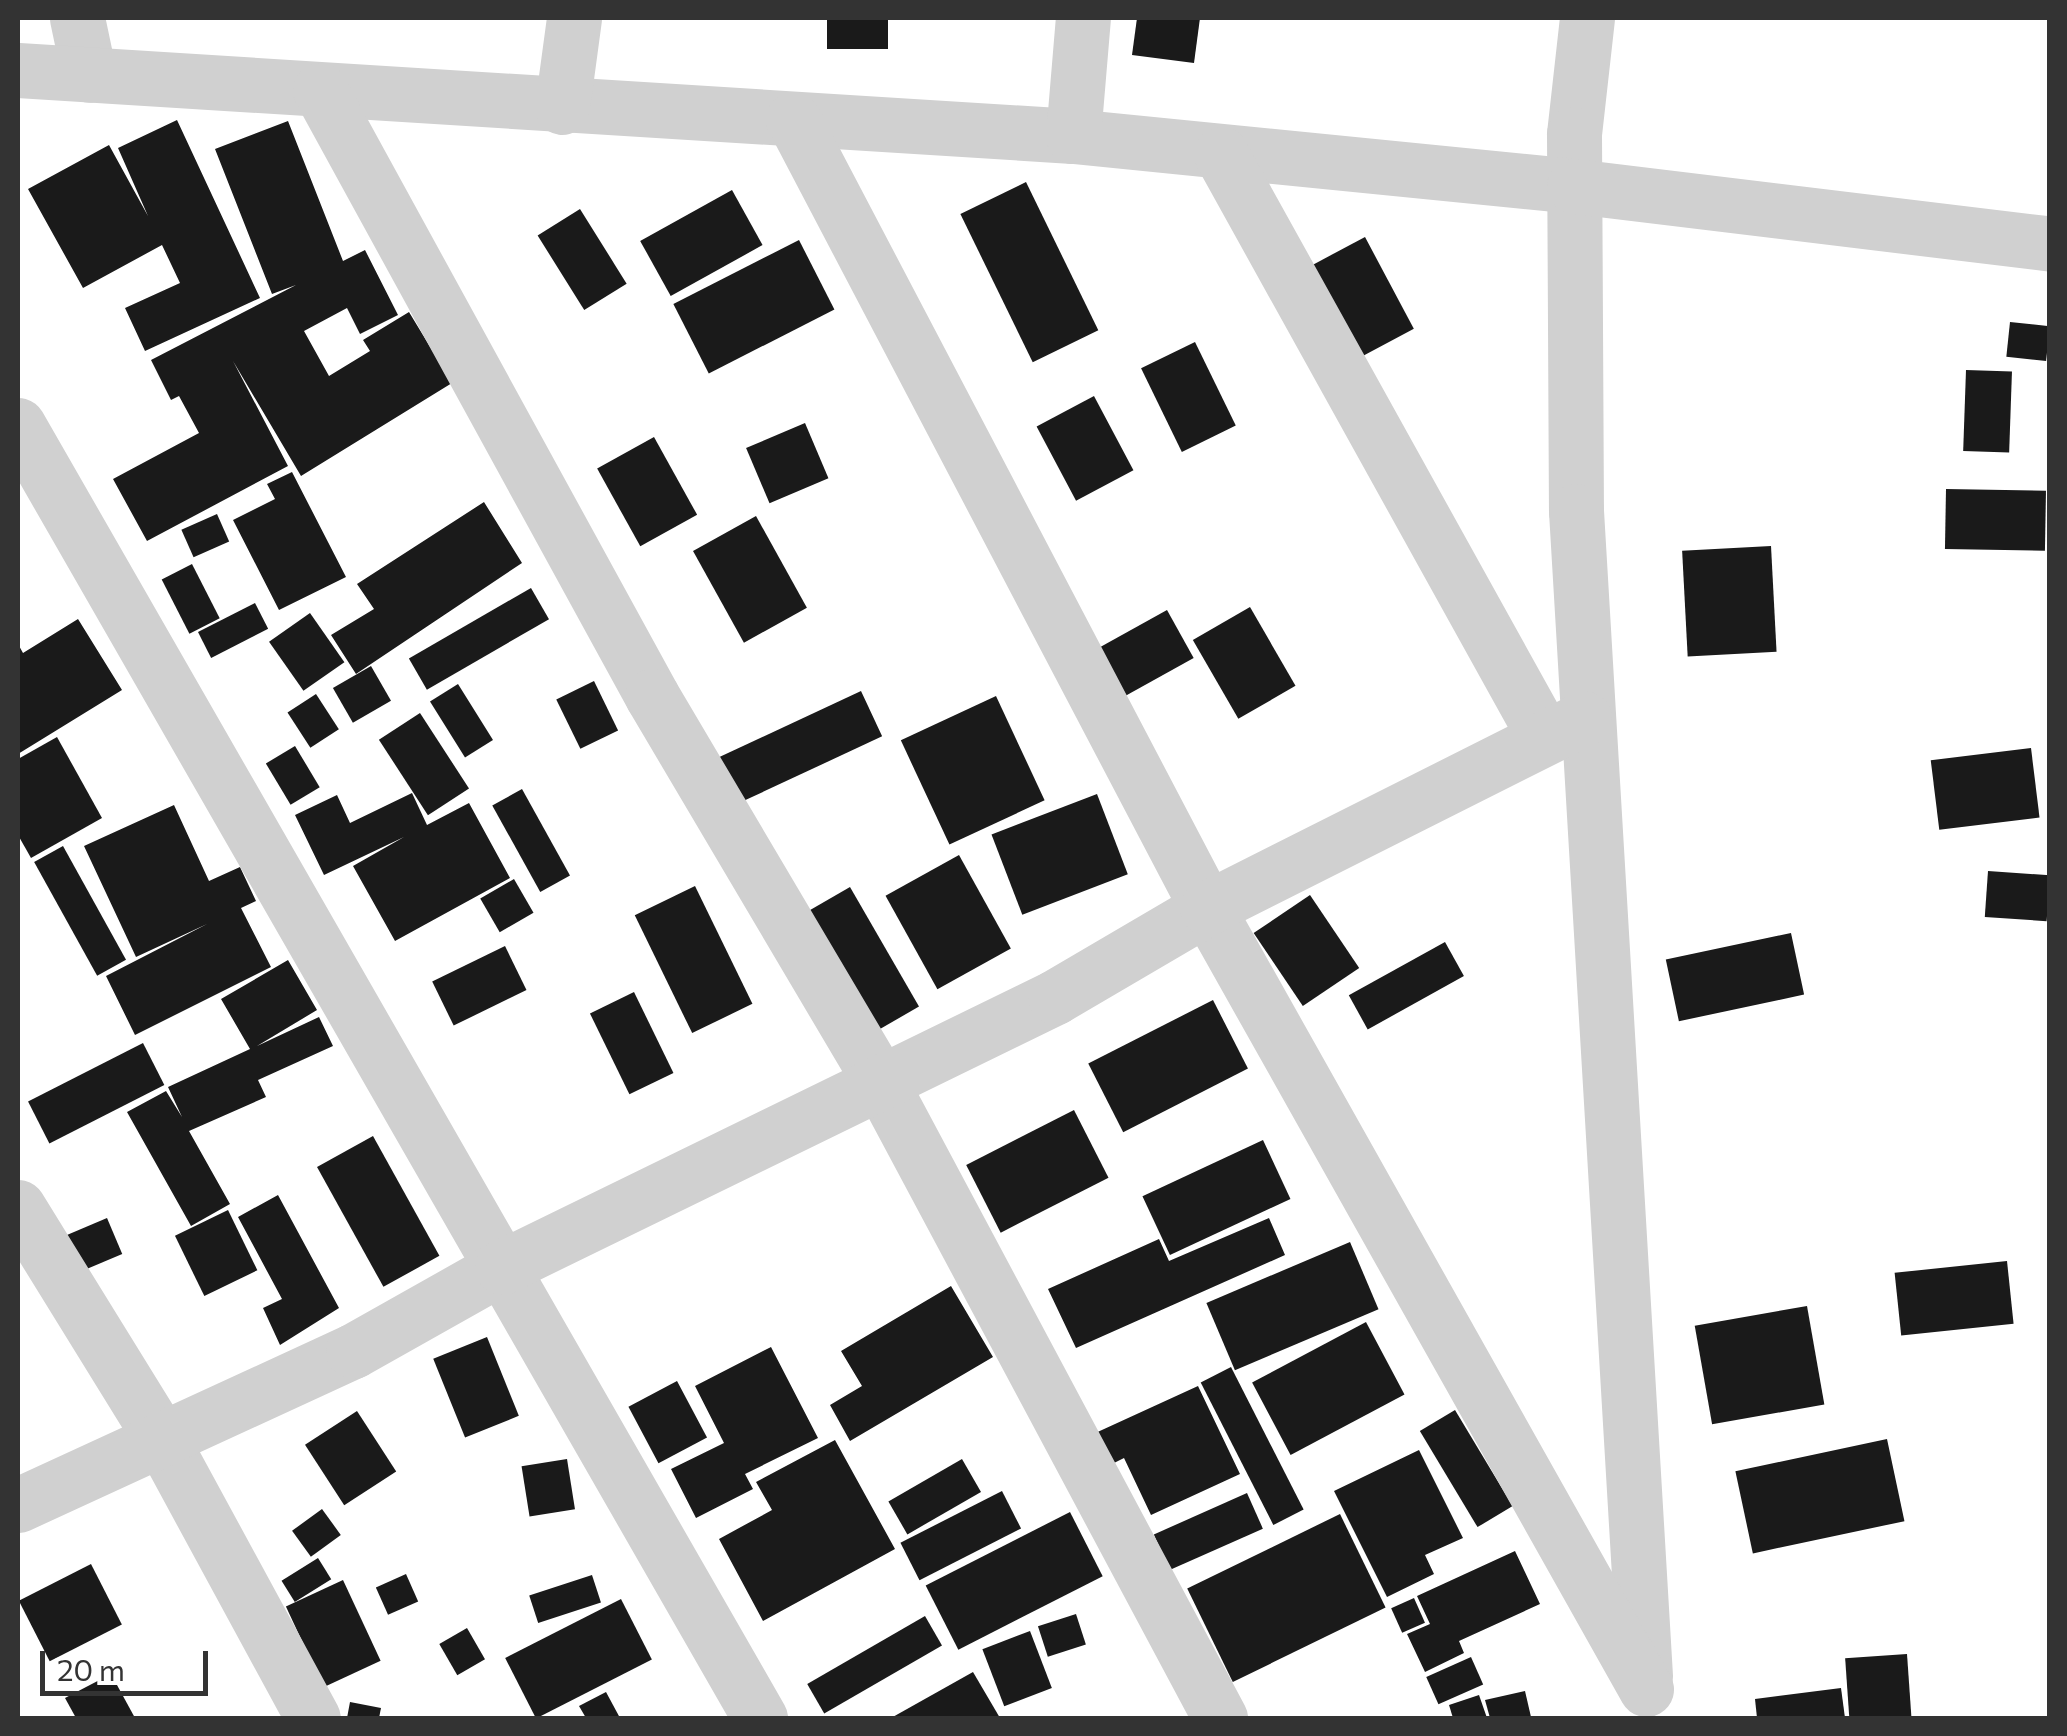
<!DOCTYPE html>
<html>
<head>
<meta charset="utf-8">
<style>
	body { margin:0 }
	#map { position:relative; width:2067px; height:1736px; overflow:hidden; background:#fff; font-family:Commissioner,sans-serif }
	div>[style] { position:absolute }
	.building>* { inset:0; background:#1a1a1a; transform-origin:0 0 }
	.minor>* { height:55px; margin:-27.5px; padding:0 27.5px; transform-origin:27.5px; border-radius:27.5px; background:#d0d0d0 }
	span { translate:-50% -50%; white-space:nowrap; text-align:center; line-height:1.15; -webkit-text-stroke:10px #fff; paint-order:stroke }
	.frame { position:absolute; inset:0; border:20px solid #333; pointer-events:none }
	.scale { position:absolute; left:40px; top:1651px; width:168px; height:45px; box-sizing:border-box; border:5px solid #333; border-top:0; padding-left:12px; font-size:30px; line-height:35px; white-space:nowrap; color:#333; -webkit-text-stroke:8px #fff; paint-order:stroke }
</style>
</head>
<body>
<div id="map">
	<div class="building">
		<div style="left:827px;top:18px;width:61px;height:31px"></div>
		<div style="clip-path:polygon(1137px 18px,1200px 18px,1194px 63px,1132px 55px)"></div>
		<div style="clip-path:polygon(177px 120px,260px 298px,145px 351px,125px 308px,180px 283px,162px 245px,83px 288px,28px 189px,109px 145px,148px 216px,118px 148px)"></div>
		<div style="clip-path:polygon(288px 121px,343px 261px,365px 250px,398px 315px,360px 334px,347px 308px,304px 331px,329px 376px,370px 351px,363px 340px,409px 312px,452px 383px,301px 476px,233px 361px,288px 466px,147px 541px,113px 479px,199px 433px,179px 396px,171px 400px,151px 360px,296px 285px,272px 294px,215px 149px)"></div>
		<div style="left:1026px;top:182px;width:165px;height:73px;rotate:64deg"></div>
		<div style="left:732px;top:190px;width:63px;height:105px;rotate:61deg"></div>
		<div style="left:580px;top:209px;width:88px;height:50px;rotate:58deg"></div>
		<div style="left:1365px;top:237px;width:104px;height:61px;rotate:62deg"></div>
		<div style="left:799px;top:240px;width:78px;height:141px;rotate:63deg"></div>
		<div style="left:2010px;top:322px;width:40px;height:35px;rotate:6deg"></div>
		<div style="left:1195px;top:342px;width:93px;height:60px;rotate:64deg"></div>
		<div style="left:1966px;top:370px;width:46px;height:81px;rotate:2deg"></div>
		<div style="left:1094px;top:396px;width:84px;height:65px;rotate:62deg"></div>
		<div style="left:805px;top:423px;width:60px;height:64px;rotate:67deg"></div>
		<div style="left:654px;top:437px;width:89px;height:65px;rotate:61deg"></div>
		<div style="clip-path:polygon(292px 472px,346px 577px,279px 610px,233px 520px,275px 499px,267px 484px)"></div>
		<div style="left:1946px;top:489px;width:100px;height:60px;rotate:1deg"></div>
		<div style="clip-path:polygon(484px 502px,522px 563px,356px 674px,331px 635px,374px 609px,357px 584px)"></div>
		<div style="left:217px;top:514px;width:30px;height:39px;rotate:66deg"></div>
		<div style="left:756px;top:516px;width:105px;height:72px;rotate:61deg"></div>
		<div style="left:1771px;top:546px;width:106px;height:89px;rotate:87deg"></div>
		<div style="left:192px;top:564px;width:61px;height:34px;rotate:63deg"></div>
		<div style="left:531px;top:588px;width:36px;height:141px;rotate:60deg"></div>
		<div style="left:255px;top:603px;width:29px;height:64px;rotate:63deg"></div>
		<div style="left:1250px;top:607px;width:91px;height:66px;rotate:60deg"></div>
		<div style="left:1167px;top:610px;width:55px;height:85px;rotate:61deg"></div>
		<div style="left:310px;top:613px;width:60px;height:50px;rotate:55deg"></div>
		<div style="clip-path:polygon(78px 619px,122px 690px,18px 754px,18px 644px,23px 653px)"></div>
		<div style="left:371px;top:666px;width:40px;height:44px;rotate:60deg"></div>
		<div style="left:594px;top:681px;width:55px;height:42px;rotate:64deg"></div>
		<div style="left:458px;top:684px;width:66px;height:33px;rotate:58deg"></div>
		<div style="left:861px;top:691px;width:50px;height:158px;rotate:65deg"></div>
		<div style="left:316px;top:694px;width:42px;height:34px;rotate:57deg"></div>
		<div style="left:996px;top:696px;width:115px;height:105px;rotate:65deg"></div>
		<div style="left:420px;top:713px;width:90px;height:49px;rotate:57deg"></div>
		<div style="clip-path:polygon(57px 737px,102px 818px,31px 858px,18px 835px,18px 759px)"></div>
		<div style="left:295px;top:746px;width:48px;height:34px;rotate:59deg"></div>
		<div style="left:2031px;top:748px;width:70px;height:101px;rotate:83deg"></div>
		<div style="left:522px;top:789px;width:99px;height:34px;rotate:61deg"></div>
		<div style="clip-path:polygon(412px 793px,427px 825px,469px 803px,510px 878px,395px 941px,353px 866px,404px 837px,324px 875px,295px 815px,337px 795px,350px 823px)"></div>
		<div style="left:1097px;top:794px;width:86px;height:113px;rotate:69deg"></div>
		<div style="clip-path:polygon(174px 805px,209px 881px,240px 867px,256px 901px,241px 908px,271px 967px,135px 1035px,106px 976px,207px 924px,136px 957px,84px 846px)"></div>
		<div style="left:63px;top:846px;width:130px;height:33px;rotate:61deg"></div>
		<div style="left:959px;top:855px;width:107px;height:84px;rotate:61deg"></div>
		<div style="left:1988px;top:871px;width:62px;height:46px;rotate:4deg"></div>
		<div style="left:514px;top:879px;width:39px;height:39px;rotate:60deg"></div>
		<div style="left:695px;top:886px;width:131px;height:67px;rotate:64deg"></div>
		<div style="left:850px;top:887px;width:138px;height:71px;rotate:60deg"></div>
		<div style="left:1310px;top:895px;width:88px;height:68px;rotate:56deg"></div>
		<div style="left:1791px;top:933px;width:63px;height:128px;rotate:78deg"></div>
		<div style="left:1445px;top:942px;width:39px;height:110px;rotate:61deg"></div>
		<div style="left:505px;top:946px;width:49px;height:81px;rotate:64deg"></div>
		<div style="clip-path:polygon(288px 960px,317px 1010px,257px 1046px,319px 1017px,333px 1046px,258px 1080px,266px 1097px,189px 1131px,230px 1204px,191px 1226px,127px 1112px,166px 1091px,182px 1117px,168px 1087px,250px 1049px,221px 999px)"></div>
		<div style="left:634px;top:992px;width:90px;height:49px;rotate:64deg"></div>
		<div style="left:1213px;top:1000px;width:77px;height:140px;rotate:63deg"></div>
		<div style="left:143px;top:1043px;width:47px;height:129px;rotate:63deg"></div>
		<div style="left:1074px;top:1110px;width:76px;height:121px;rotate:63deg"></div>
		<div style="left:373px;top:1136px;width:137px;height:64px;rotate:61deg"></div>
		<div style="left:1263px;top:1140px;width:65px;height:133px;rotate:65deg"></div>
		<div style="clip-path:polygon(278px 1195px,339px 1308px,280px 1345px,263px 1308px,282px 1299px,238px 1217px)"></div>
		<div style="left:228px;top:1210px;width:67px;height:59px;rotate:64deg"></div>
		<div style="left:107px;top:1218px;width:39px;height:48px;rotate:67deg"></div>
		<div style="clip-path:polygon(1269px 1218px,1285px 1255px,1076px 1348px,1048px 1289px,1159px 1239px,1169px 1261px)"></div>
		<div style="left:1350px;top:1242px;width:73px;height:156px;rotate:67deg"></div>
		<div style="left:2007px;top:1261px;width:63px;height:113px;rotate:84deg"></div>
		<div style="clip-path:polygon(951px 1286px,993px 1357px,850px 1441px,830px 1405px,862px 1386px,841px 1351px)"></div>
		<div style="left:1807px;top:1306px;width:100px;height:114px;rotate:80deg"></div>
		<div style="left:1366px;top:1322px;width:82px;height:129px;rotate:62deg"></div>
		<div style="left:487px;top:1337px;width:85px;height:58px;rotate:68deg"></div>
		<div style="clip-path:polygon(771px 1347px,818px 1438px,745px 1474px,753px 1489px,696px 1518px,671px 1469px,724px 1443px,695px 1386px)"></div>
		<div style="left:1231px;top:1367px;width:160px;height:34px;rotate:63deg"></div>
		<div style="left:677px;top:1381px;width:64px;height:55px;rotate:62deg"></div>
		<div style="clip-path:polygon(1198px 1386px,1240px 1474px,1151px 1515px,1124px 1458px,1106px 1467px,1091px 1435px)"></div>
		<div style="left:1455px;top:1410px;width:112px;height:41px;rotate:59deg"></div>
		<div style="left:357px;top:1411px;width:72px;height:62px;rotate:57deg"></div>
		<div style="left:1887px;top:1439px;width:84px;height:155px;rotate:78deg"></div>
		<div style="clip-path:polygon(835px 1440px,895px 1549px,763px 1621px,719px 1539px,772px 1510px,756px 1482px)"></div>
		<div style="clip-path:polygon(1419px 1450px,1463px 1538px,1425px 1555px,1434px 1574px,1387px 1597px,1334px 1491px)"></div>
		<div style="left:567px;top:1459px;width:51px;height:46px;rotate:81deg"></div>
		<div style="left:962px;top:1459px;width:38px;height:85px;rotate:60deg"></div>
		<div style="left:1002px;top:1491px;width:42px;height:114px;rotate:63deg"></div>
		<div style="left:1247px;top:1493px;width:39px;height:102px;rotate:66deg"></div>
		<div style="left:322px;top:1509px;width:32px;height:37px;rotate:54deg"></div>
		<div style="left:1070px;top:1512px;width:72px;height:162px;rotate:63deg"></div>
		<div style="left:1340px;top:1514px;width:104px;height:170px;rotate:64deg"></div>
		<div style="clip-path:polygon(1515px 1551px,1540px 1604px,1459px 1641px,1464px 1653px,1425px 1672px,1407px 1634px,1430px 1624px,1417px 1596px)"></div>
		<div style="left:318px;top:1558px;width:25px;height:43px;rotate:58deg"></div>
		<div style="left:91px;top:1564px;width:68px;height:81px;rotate:63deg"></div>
		<div style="left:406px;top:1574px;width:30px;height:33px;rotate:66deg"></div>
		<div style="left:592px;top:1575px;width:29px;height:66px;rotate:72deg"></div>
		<div style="left:343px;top:1580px;width:89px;height:63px;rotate:65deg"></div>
		<div style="left:1414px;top:1598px;width:27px;height:25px;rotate:66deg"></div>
		<div style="left:621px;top:1599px;width:68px;height:130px;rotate:63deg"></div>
		<div style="left:1076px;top:1614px;width:32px;height:40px;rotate:72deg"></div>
		<div style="left:925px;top:1616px;width:34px;height:136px;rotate:60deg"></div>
		<div style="left:467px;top:1628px;width:36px;height:32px;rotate:60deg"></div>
		<div style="left:1030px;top:1631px;width:61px;height:51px;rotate:69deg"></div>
		<div style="left:1907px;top:1654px;width:64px;height:62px;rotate:86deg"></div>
		<div style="left:1471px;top:1657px;width:30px;height:49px;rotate:66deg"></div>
		<div style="clip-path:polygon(973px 1672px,1000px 1718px,891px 1718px)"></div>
		<div style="clip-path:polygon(111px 1674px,135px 1718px,76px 1718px,65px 1698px)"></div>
		<div style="clip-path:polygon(1841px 1688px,1845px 1718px,1757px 1718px,1755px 1699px)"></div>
		<div style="clip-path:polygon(1525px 1691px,1531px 1717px,1490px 1718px,1485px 1700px)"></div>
		<div style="clip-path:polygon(606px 1692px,620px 1718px,586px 1718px,579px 1706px)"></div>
		<div style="clip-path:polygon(1479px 1695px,1487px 1718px,1453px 1718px,1449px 1705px)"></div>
		<div style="clip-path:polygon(350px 1702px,381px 1708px,379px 1718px,347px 1718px)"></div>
	</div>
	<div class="minor">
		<div style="left:77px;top:18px;width:58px;rotate:78.1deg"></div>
		<div style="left:1587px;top:18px;width:117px;rotate:96.4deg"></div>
		<div style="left:1574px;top:134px;width:377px;rotate:89.7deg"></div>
		<div style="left:1576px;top:511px;width:1167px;rotate:86.61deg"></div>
		<div style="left:18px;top:70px;width:1057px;rotate:3.58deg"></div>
		<div style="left:1073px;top:136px;width:503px;rotate:5.7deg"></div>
		<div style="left:1574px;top:186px;width:480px;rotate:6.9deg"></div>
		<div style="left:320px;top:90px;width:691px;rotate:61.28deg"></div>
		<div style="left:652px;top:696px;width:450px;rotate:59.4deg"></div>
		<div style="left:881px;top:1083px;width:720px;rotate:61.9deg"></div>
		<div style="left:562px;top:107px;width:90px;rotate:-82.3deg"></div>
		<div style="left:793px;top:119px;width:891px;rotate:62.31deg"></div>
		<div style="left:1207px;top:908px;width:896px;rotate:60.66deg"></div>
		<div style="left:1073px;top:136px;width:118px;rotate:-85.2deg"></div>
		<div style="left:1221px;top:154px;width:666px;rotate:60.97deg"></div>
		<div style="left:18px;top:425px;width:1491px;rotate:60.15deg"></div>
		<div style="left:18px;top:1207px;width:276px;rotate:58.3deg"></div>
		<div style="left:163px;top:1442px;width:314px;rotate:61.5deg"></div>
		<div style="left:18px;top:1505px;width:369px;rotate:-24.7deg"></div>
		<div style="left:353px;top:1351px;width:171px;rotate:-29.4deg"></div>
		<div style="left:502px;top:1267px;width:615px;rotate:-26.02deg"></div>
		<div style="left:1055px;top:997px;width:176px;rotate:-30.4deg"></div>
		<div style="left:1207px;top:908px;width:422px;rotate:-26.7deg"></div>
	</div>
	<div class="frame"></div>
	<div class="scale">20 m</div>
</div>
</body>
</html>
